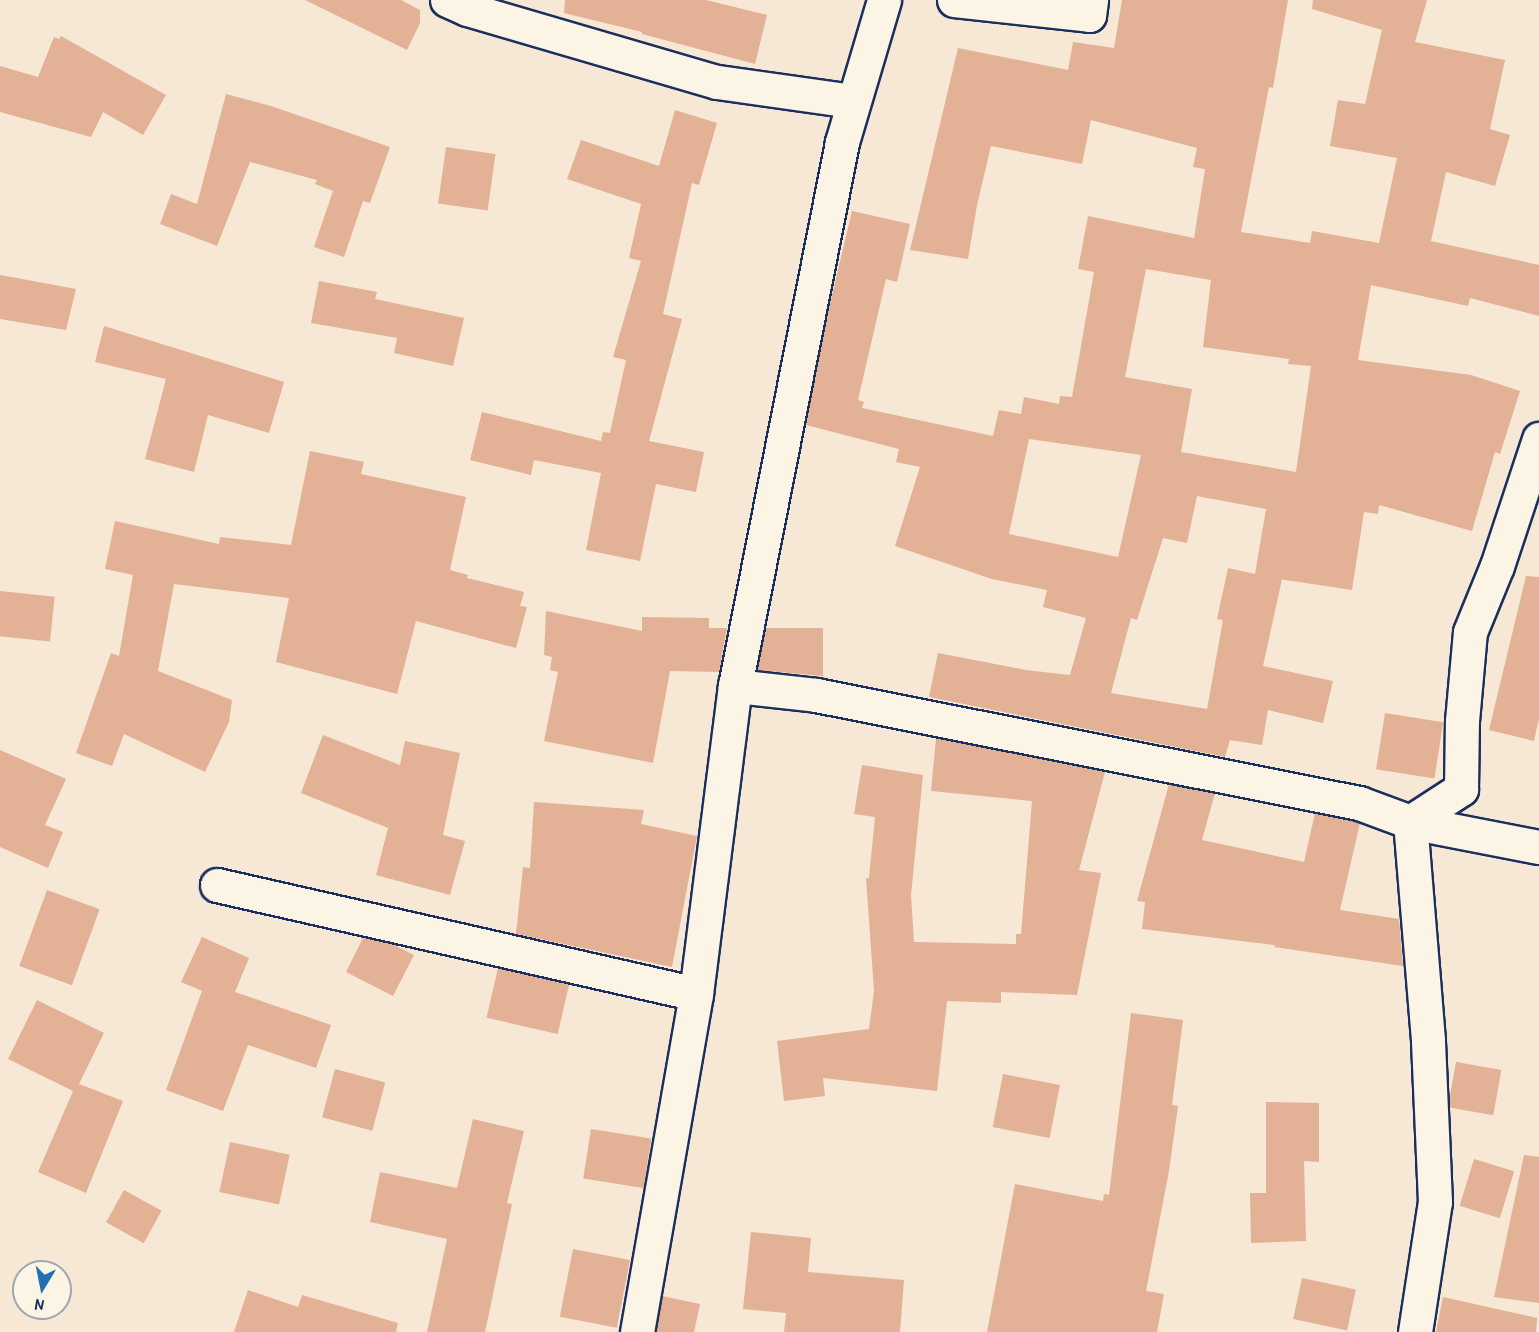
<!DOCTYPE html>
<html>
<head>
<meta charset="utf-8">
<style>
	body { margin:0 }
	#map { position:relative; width:1539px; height:1332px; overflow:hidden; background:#f7e7d5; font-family:"Patrick Hand",sans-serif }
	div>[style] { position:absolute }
	.building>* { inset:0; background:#e3b195; transform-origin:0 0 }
	.roads { filter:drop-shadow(2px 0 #1b2f5e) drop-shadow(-2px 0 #1b2f5e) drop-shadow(0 2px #1b2f5e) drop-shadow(0 -2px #1b2f5e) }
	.minor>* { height:33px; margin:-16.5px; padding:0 16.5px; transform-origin:16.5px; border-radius:16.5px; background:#fcf5e5 }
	span { translate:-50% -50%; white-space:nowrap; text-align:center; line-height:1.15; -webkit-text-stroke:4.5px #fcf5e5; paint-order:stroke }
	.north { position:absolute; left:12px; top:1260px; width:60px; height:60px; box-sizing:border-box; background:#fcf5e5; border:2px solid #a2a6af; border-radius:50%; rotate:190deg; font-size:16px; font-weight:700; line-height:24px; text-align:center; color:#1b2f5e }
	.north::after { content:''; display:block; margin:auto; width:21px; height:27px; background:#1f6fb2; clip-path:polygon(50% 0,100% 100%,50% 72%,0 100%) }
</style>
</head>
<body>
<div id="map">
	<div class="building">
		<div style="clip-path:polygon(305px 0,401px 0,420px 10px,420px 23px,407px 50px)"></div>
		<div style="clip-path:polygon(565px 0,706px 0,767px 15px,755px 64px,642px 34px,642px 32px,564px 13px)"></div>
		<div style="clip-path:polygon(evenodd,1122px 0,1288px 0,1273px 88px,1269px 87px,1241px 232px,1310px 243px,1312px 231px,1379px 243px,1397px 158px,1330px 146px,1338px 100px,1365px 104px,1382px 30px,1312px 9px,1313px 0,1427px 0,1415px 42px,1505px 60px,1490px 129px,1510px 135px,1495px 186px,1446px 172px,1431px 241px,1539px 265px,1539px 316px,1470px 298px,1468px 306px,1371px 285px,1358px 360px,1471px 375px,1520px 391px,1500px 454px,1495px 452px,1472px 531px,1379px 505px,1378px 514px,1364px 512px,1352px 590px,1279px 579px,1282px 579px,1263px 666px,1333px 681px,1323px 723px,1268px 710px,1262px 745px,1230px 740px,1225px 757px,929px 697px,938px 653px,1026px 670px,1070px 675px,1086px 618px,1043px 607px,1047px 590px,992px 579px,895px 546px,920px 467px,896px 462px,899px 449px,806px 425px,828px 312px,852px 211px,910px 224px,897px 282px,886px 279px,858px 400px,864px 402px,862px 408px,993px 436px,999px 410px,1021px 414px,1024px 397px,1059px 404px,1060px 396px,1072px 397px,1094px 272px,1078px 269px,1088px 216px,1194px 238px,1205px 169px,1193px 167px,1197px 148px,1091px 120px,1082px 164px,991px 146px,977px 205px,968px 259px,910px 250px,958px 48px,1068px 70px,1073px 42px,1114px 48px,1122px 0,1146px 269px,1211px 280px,1203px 347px,1289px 359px,1288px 364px,1311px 366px,1296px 472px,1181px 452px,1192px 389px,1125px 377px,1146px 269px,1122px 0,1029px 439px,1141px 455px,1118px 557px,1009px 534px,1029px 439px,1122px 0,1197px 496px,1266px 509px,1255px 574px,1228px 568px,1217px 619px,1223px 620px,1207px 709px,1111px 693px,1131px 618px,1137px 620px,1163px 538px,1187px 543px,1197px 496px)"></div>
		<div style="clip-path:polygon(61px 36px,166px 95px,143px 135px,103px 112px,91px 137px,0 112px,0 66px,38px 77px,54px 37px,59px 39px)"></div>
		<div style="clip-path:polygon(226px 94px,271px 106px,390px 147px,370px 203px,363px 201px,344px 257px,314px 247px,333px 191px,315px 184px,317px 180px,250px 162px,217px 246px,160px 224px,171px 194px,197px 204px)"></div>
		<div style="clip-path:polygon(675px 110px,717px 123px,699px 185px,692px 183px,663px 314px,682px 319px,649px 441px,704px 452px,696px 492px,656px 484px,640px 561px,586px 550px,601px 473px,534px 460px,531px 475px,470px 460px,482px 412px,601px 441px,603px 432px,610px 433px,626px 360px,613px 357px,641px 261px,629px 258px,641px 204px,567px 179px,581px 140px,659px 166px)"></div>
		<div style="left:446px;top:147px;width:50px;height:57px;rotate:8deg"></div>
		<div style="clip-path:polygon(0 275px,76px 289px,66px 330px,0 319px)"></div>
		<div style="clip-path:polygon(319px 281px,377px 292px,375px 299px,464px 318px,453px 366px,394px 353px,397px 338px,311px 323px)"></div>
		<div style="clip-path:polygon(104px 326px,284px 382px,269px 433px,208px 415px,194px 472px,145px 459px,166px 379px,95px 362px)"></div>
		<div style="clip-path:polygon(310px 451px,364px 462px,361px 474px,466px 497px,450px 570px,468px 575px,467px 578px,524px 592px,520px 606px,527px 607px,516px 648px,416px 621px,397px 694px,276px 662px,289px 598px,174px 584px,158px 671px,232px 700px,229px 722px,205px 772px,124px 734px,112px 766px,76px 753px,111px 653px,119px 656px,133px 575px,105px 569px,115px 521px,219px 544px,220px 537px,291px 545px)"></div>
		<div style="clip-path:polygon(1526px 576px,1539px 577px,1539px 718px,1534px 741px,1489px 730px)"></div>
		<div style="left:0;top:591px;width:55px;height:45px;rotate:6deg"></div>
		<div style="clip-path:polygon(546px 611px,642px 631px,642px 617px,709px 618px,709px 628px,727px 628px,719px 672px,670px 671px,653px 763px,544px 741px,558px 672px,550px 670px,552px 657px,544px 655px)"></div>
		<div style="clip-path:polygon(766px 628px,823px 628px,823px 676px,757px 670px)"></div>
		<div style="left:1385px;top:713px;width:59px;height:57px;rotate:9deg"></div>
		<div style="clip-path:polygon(323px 735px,400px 765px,405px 741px,460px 753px,443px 835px,465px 841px,450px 895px,376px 875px,388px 828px,301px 793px)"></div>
		<div style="clip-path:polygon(936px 738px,1105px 772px,1079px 870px,1101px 873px,1077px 995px,1001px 992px,1001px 1003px,947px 1001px,937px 1091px,823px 1078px,825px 1096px,784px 1101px,777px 1041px,869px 1029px,874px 991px,866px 878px,869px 878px,875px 817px,854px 814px,862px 765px,923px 775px,911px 895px,914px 942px,1016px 944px,1016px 934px,1021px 934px,1032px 801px,931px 791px)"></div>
		<div style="clip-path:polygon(0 750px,66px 779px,45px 825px,63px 832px,48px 868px,0 847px)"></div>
		<div style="clip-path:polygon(1169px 784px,1215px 793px,1202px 840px,1304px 862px,1315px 813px,1360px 823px,1340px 910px,1399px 919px,1403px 966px,1274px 947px,1275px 945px,1142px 929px,1145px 902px,1137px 901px)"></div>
		<div style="clip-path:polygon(534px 802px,644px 810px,641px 824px,697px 836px,672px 967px,516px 934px,523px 867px,530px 868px)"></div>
		<div style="left:47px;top:890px;width:56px;height:81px;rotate:20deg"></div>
		<div style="clip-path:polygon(202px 937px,249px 958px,235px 992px,331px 1025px,316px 1068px,248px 1045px,223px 1111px,166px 1090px,202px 991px,181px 982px)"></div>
		<div style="clip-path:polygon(363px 938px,392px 944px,414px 955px,393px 996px,346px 972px)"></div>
		<div style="left:498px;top:968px;width:73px;height:51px;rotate:13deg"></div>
		<div style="clip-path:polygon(37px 1000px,104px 1033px,79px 1084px,123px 1101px,86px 1193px,38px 1172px,73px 1091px,8px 1059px)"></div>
		<div style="clip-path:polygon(1131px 1013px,1183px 1020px,1172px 1105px,1178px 1106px,1169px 1171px,1146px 1291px,1164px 1294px,1157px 1332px,987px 1332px,1015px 1184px,1103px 1201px,1104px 1194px,1109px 1195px)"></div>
		<div style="left:1456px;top:1062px;width:46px;height:46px;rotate:10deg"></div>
		<div style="left:335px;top:1069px;width:52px;height:50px;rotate:15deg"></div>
		<div style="left:1003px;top:1074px;width:58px;height:54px;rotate:11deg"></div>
		<div style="clip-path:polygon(1266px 1102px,1319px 1103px,1319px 1162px,1304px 1161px,1306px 1241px,1251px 1243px,1250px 1193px,1266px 1193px)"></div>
		<div style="clip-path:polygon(473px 1119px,524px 1131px,507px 1203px,512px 1204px,485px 1332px,427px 1332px,447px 1239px,370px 1222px,380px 1172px,457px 1188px)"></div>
		<div style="left:591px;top:1129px;width:61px;height:50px;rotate:9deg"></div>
		<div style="left:230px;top:1142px;width:61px;height:51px;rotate:12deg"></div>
		<div style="clip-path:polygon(1524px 1155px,1539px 1157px,1539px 1303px,1494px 1297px)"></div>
		<div style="left:1474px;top:1159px;width:42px;height:49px;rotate:17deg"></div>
		<div style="left:124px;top:1190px;width:43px;height:37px;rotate:29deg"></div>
		<div style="clip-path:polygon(751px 1232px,811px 1238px,808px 1272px,904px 1280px,900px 1332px,784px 1332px,786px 1313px,743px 1309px)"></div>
		<div style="left:573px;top:1249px;width:58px;height:69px;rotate:11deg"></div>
		<div style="left:1302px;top:1278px;width:55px;height:42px;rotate:12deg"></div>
		<div style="clip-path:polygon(248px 1290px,298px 1307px,302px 1295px,398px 1323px,396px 1332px,234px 1332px)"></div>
		<div style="clip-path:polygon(662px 1296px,700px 1304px,694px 1332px,656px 1332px)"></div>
		<div style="clip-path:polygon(1443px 1297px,1537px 1318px,1536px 1332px,1436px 1332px)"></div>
	</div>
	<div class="roads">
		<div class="minor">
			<div style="left:447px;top:0;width:22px;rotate:24deg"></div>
			<div style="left:467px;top:9px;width:260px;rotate:16.3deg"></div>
			<div style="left:717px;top:82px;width:137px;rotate:8deg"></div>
			<div style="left:954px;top:0;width:136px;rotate:6.3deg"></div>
			<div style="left:1089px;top:15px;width:15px;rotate:-82deg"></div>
			<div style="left:735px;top:686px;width:81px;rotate:6.3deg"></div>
			<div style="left:816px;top:695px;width:554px;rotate:11.25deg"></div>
			<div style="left:1359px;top:803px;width:54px;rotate:20.4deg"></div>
			<div style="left:1410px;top:822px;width:131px;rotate:11deg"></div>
			<div style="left:217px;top:885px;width:491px;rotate:12.8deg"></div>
			<div style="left:637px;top:1332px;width:343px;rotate:-80.1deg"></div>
			<div style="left:696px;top:994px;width:310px;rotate:-82.8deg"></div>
			<div style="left:735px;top:686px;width:554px;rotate:-78.87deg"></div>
			<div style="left:842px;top:142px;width:148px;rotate:-73.5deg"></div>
			<div style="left:1415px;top:1332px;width:132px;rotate:-81.3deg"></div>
			<div style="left:1435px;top:1202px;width:162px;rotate:-92.5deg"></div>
			<div style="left:1428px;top:1040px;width:219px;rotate:-94.7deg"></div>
			<div style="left:1410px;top:822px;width:61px;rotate:-32.9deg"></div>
			<div style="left:1461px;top:789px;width:68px;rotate:-89.2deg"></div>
			<div style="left:1462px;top:721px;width:89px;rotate:-84.9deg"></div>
			<div style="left:1470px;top:632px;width:71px;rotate:-67.8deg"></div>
			<div style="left:1497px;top:566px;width:134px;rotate:-71.7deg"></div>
		</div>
	</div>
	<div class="north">N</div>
</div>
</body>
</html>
